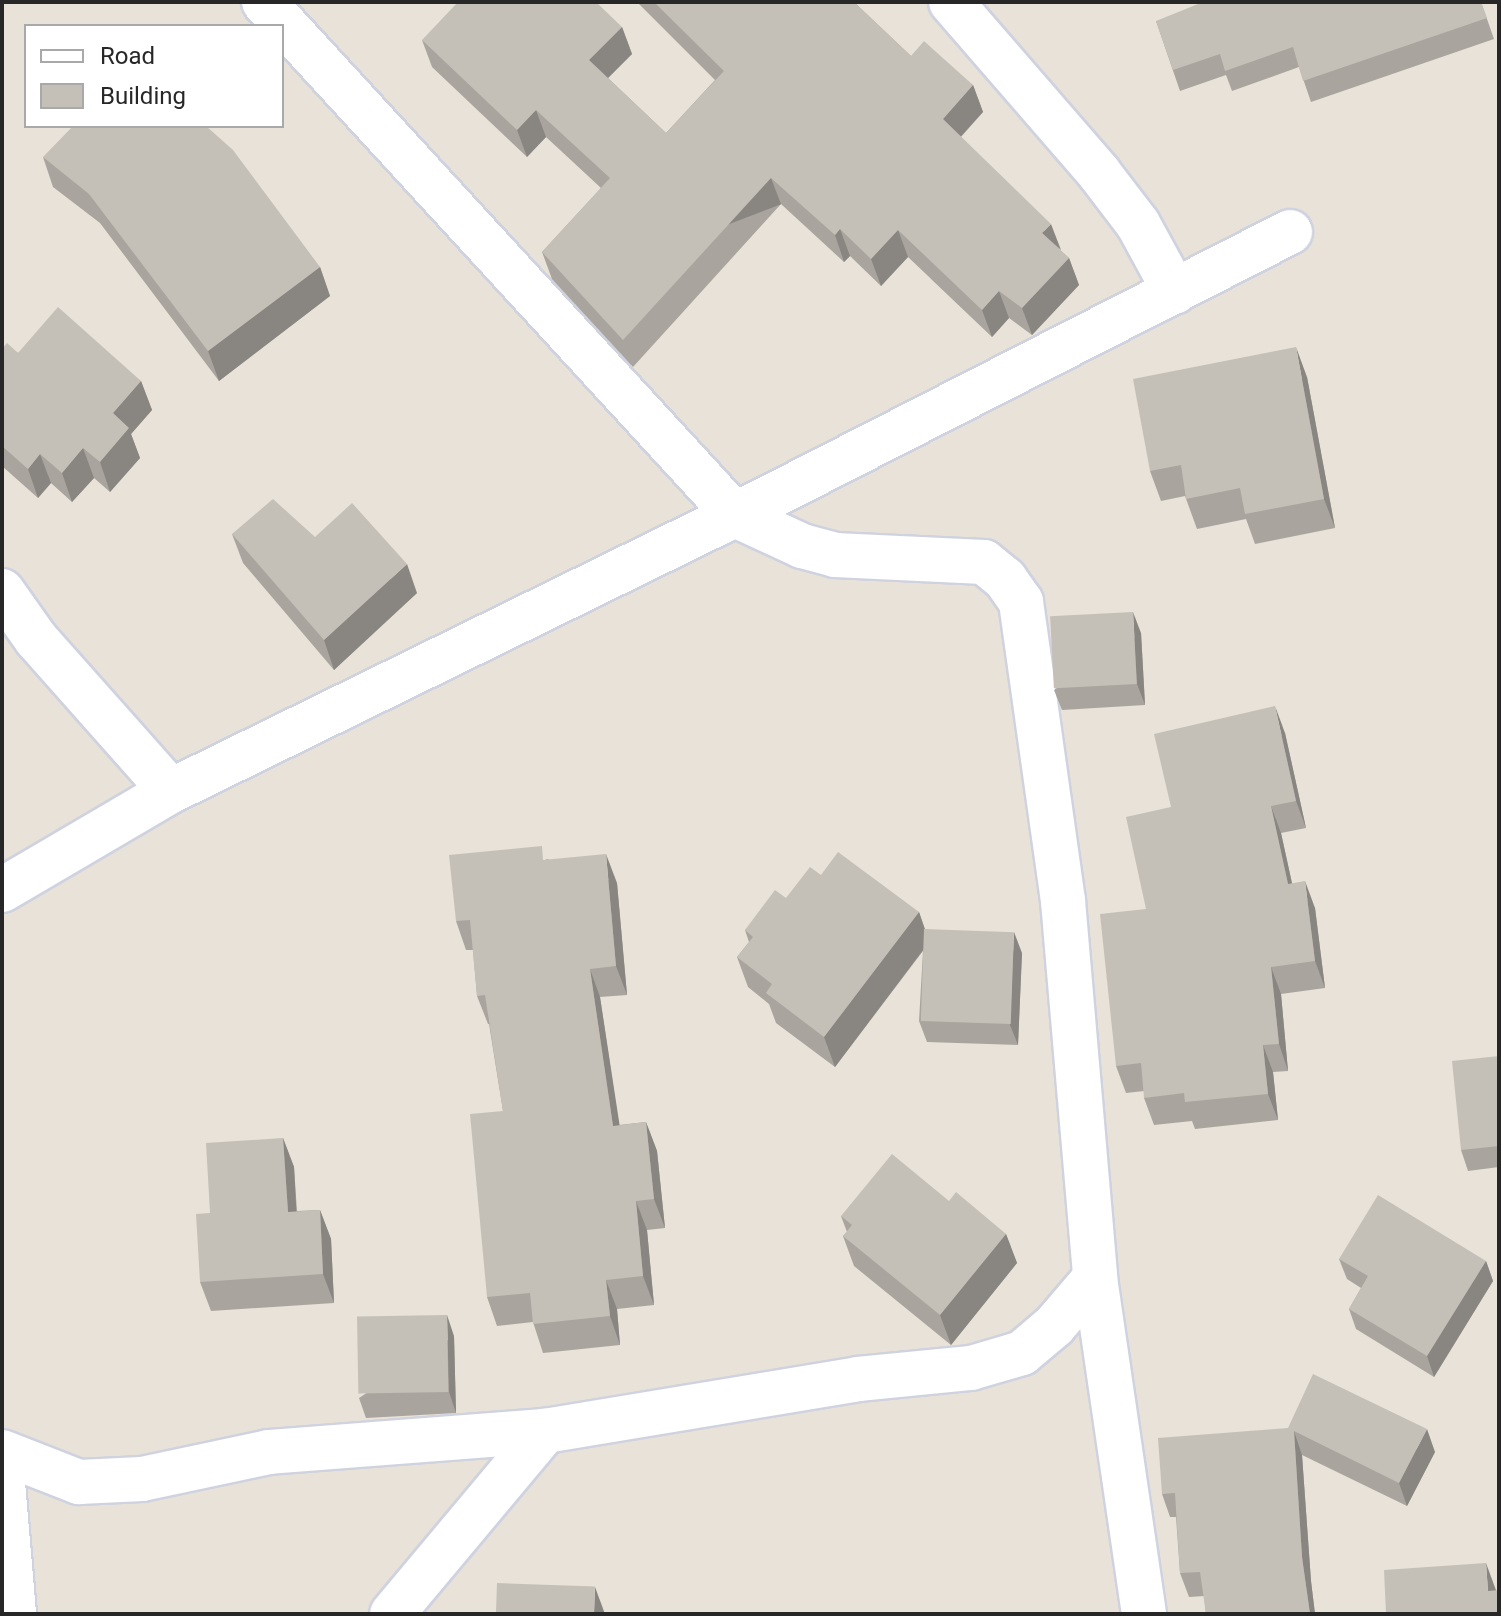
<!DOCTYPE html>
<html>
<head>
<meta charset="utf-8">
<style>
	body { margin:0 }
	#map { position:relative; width:1501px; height:1616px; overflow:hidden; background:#e8e2d9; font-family:Roboto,sans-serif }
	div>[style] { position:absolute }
	.roads { filter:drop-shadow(2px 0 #cfd2df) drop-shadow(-2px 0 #cfd2df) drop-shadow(0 2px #cfd2df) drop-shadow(0 -2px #cfd2df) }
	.street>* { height:44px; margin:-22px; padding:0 22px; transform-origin:22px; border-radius:22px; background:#fff }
	.wall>* { inset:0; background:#a9a59e }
	.shaded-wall>* { inset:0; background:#898681; transform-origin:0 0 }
	.building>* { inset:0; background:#c4c0b8; transform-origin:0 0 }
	span { translate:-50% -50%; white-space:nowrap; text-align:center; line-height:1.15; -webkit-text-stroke:8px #fff; paint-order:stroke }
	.frame { position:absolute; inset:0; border:4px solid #272727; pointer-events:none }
	.legend { position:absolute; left:24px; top:24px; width:260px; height:104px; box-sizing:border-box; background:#fff; border:2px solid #a9a9a9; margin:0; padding:10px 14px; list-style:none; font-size:24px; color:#272727 }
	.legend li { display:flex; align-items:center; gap:16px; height:40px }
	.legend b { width:40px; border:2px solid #a9a9a9 }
</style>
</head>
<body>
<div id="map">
	<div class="roads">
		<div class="street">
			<div style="left:264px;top:2px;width:696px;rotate:47.44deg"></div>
			<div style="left:735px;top:515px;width:74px;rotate:24.8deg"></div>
			<div style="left:802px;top:546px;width:34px;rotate:15deg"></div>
			<div style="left:835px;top:555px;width:149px;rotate:2.7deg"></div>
			<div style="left:984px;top:562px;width:27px;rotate:39deg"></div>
			<div style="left:1005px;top:579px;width:28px;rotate:55deg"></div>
			<div style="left:1021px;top:602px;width:302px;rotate:82deg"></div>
			<div style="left:1063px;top:901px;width:378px;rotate:85.1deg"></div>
			<div style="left:1095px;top:1278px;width:340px;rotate:81.7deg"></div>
			<div style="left:951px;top:2px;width:226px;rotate:49.1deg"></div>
			<div style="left:1099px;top:173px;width:64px;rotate:52.6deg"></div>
			<div style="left:1138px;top:224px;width:77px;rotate:61.4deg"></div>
			<div style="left:2px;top:591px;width:59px;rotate:54.7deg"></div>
			<div style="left:36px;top:639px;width:203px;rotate:48.4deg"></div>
			<div style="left:2px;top:890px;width:196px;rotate:-30.4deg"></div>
			<div style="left:171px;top:791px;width:628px;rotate:-26.08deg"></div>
			<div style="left:735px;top:515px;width:623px;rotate:-27.02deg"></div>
			<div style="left:2px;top:1452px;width:83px;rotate:21.3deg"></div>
			<div style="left:79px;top:1482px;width:63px;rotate:-2.7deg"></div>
			<div style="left:142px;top:1479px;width:130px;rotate:-12deg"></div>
			<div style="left:269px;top:1452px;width:277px;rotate:-4.4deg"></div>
			<div style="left:545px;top:1431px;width:317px;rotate:-9.4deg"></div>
			<div style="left:858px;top:1379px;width:114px;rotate:-5.6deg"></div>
			<div style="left:971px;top:1368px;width:53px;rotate:-16.4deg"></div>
			<div style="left:1022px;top:1353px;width:42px;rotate:-40.2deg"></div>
			<div style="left:1054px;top:1326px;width:63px;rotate:-49.5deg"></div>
			<div style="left:2px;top:1471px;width:144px;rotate:85.2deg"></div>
			<div style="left:392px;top:1614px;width:239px;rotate:-50.1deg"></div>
		</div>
	</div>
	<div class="wall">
		<div style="clip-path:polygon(637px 2px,854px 2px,911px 56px,973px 85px,983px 112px,961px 137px,1061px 251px,1069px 258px,1079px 285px,1032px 335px,1009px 318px,992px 337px,908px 257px,881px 286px,850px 256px,844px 262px,781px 204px,633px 367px,552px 279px,542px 252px,601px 188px,546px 137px,527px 157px,432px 67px,422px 40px,622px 27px,632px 54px,608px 78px,666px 133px,715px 80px)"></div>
		<div style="clip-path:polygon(1481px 2px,1494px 39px,1311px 102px,1299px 67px,1232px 91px,1226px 75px,1180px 91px,1156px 21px)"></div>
		<div style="clip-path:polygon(43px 157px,320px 267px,330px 296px,219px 381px,100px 223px,53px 187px)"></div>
		<div style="clip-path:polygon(2px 349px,141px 381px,152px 410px,131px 434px,140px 458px,110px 492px,94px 478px,72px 502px,51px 483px,38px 498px,2px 466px)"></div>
		<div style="clip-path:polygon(1307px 377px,1335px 528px,1255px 544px,1246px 519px,1197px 529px,1185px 496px,1161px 501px,1150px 471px)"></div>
		<div style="clip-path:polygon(232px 534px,315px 537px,417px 593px,334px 670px,243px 563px)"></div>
		<div style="clip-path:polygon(1141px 633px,1145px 705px,1062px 710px,1054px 690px)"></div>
		<div style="clip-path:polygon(1285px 733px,1306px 828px,1281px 833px,1292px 883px,1315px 908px,1325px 988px,1281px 994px,1288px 1071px,1273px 1072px,1278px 1120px,1195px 1129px,1192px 1121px,1154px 1125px,1144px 1098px,1144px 1091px,1126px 1093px,1116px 1066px,1146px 909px,1171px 807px)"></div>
		<div style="clip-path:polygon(547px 859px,617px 883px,627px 995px,600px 997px,619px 1125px,646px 1122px,657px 1151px,665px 1228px,647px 1230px,654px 1305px,617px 1309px,620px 1345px,543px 1353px,533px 1322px,497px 1326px,487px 1297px,503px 1111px,489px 1024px,488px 1024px,477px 996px,473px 950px,466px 950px,456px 921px)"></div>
		<div style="clip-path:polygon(821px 875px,919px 912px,925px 929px,1022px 953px,1018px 1045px,927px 1042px,919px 1021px,923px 951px,835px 1067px,776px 1023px,769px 1004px,748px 987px,737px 957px,749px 942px,745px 930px,786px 898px)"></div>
		<div style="clip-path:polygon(1499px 1056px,1499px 1167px,1468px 1171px,1461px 1150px)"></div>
		<div style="clip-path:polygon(283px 1138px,294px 1167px,297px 1211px,320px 1210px,331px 1239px,334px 1303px,211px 1311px,200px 1282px,210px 1213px)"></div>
		<div style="clip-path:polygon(949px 1201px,1006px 1234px,1017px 1263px,951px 1345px,854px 1266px,843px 1236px,847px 1232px,841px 1216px)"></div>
		<div style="clip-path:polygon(1339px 1259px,1486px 1261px,1493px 1281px,1434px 1377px,1356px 1329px,1349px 1309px,1361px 1288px,1347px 1279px)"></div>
		<div style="clip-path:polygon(454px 1336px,456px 1413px,366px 1418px,359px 1398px)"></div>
		<div style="clip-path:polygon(1288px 1428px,1435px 1452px,1407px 1506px,1302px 1455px,1311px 1581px,1315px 1614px,1206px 1614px,1204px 1596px,1189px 1597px,1180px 1573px,1176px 1517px,1170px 1517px,1162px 1494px)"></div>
	</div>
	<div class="shaded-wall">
		<div style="clip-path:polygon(622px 27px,632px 54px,599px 87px,589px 60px)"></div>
		<div style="clip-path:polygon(973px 85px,983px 112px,952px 146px,943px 119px)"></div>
		<div style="clip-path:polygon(536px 110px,546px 137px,527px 157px,517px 130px)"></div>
		<div style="left:771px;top:178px;width:28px;height:219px;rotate:69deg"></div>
		<div style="clip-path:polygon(1051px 224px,1061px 250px,1042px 233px)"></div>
		<div style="clip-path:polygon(840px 229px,850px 256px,844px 262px,835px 235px)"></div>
		<div style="clip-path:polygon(898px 230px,908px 257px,881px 286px,871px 259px)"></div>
		<div style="clip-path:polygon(1069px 258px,1079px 285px,1032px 335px,1022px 308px)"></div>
		<div style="clip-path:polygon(320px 267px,330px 296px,219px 381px,208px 351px)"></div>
		<div style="clip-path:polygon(999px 291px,1009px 318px,992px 337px,982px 310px)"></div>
		<div style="clip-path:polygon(1296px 347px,1307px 377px,1335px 528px,1324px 499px)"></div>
		<div style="clip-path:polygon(141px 381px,152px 410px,131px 434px,140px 458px,110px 492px,100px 462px,113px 413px)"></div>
		<div style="clip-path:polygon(83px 448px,94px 478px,72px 502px,62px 473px)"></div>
		<div style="clip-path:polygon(40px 454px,51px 483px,38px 498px,28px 469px)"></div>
		<div style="clip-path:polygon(407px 564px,417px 593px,334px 670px,324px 640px)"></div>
		<div style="clip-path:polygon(1133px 612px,1141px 633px,1145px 705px,1137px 684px)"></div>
		<div style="clip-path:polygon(1275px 706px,1285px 733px,1306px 828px,1296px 801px)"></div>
		<div style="clip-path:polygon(1271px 806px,1281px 833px,1298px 911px,1288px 884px)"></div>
		<div style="clip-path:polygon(606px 854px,617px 883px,627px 995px,616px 966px)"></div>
		<div style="clip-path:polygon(1305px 881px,1315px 908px,1325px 988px,1315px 961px)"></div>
		<div style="clip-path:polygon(919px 912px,929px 942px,835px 1067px,824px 1037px)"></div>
		<div style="clip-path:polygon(1014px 932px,1022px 953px,1018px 1045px,1010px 1025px)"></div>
		<div style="clip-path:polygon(1271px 967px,1281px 994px,1288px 1071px,1279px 1044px)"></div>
		<div style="clip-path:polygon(590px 969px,600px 997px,624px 1154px,613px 1126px)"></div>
		<div style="clip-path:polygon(1263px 1045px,1273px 1072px,1278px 1120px,1268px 1094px)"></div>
		<div style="clip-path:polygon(646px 1122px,657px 1151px,665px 1228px,654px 1199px)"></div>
		<div style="clip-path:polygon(283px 1138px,294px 1167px,298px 1242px,288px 1212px)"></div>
		<div style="clip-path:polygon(636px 1201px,647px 1230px,654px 1305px,643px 1276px)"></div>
		<div style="clip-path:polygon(320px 1210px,331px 1239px,334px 1303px,323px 1274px)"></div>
		<div style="clip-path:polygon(1006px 1234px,1017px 1263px,951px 1345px,940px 1315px)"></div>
		<div style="clip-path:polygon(1486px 1261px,1493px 1281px,1434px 1377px,1427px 1356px)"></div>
		<div style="clip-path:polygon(606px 1280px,617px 1309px,620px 1345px,610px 1316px)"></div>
		<div style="clip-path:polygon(447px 1315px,454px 1336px,456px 1413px,449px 1392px)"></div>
		<div style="clip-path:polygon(1427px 1429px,1435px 1452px,1407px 1506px,1399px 1483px)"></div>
		<div style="clip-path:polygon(1294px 1431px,1302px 1455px,1311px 1581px,1315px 1614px,1310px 1614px,1302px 1557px)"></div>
		<div style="clip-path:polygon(1486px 1563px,1497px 1593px,1488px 1591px)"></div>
		<div style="clip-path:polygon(595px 1587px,605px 1614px,594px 1614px)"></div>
	</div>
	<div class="building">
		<div style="clip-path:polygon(458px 2px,596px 2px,622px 27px,589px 60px,666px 133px,724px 71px,654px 2px,854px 2px,911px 56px,924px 41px,973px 85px,943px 119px,1051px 224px,1042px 233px,1069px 258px,1022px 308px,999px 291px,982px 310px,898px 230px,871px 259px,840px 229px,835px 235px,771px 178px,623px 340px,542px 252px,610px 178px,536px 110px,517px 130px,422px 40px)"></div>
		<div style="clip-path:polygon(1203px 2px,1481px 2px,1487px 18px,1303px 81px,1293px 47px,1225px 71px,1220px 54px,1173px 70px,1156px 21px)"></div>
		<div style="clip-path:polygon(73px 126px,206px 126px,233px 150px,320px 267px,208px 351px,89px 194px,43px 157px)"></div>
		<div style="clip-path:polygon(58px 307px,141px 381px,113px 413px,129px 428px,100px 462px,83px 448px,62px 473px,40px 454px,28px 469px,2px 446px,2px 349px,7px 343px,18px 353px)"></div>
		<div style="clip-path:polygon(1296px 347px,1324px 499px,1245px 514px,1240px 488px,1186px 499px,1181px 465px,1150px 471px,1133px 379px)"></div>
		<div style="clip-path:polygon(273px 499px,315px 537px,352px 503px,407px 564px,324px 640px,232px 534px)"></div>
		<div style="left:1133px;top:612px;width:72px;height:83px;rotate:87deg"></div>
		<div style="clip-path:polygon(1275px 706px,1296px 801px,1271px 806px,1288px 884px,1305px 881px,1315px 961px,1271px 967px,1279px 1044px,1263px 1045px,1268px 1094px,1185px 1102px,1184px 1093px,1144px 1098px,1141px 1063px,1116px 1066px,1100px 914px,1146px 909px,1126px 817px,1171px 807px,1154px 734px)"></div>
		<div style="clip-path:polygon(542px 846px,543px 860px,606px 854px,616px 966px,590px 969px,613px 1126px,646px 1122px,654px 1199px,636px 1201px,643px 1276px,606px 1280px,610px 1316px,533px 1324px,530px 1293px,487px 1297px,470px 1114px,503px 1111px,485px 995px,477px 996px,470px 920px,456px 921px,449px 855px)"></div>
		<div style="clip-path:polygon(838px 852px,919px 912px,824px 1037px,766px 993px,772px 984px,737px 957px,753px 937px,745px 930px,775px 890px,786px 898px,810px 867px,821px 875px)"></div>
		<div style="left:924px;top:929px;width:90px;height:92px;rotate:2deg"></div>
		<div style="clip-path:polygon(1499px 1056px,1499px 1146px,1461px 1150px,1452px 1061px)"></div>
		<div style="clip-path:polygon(283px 1138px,288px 1212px,320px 1210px,323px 1274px,200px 1282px,196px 1214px,210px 1213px,206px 1143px)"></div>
		<div style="clip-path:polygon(892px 1154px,949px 1201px,956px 1192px,1006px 1234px,940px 1315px,843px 1236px,852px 1225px,841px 1216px)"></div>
		<div style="clip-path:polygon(1378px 1195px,1486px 1261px,1427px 1356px,1349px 1309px,1368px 1276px,1339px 1259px)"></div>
		<div style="left:447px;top:1315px;width:77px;height:90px;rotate:89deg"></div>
		<div style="clip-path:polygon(1313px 1374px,1427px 1429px,1399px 1483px,1294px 1431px,1302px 1557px,1310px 1614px,1206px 1614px,1200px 1572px,1180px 1573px,1175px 1493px,1162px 1494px,1158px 1438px,1288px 1428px)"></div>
		<div style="clip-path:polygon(1486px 1563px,1488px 1591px,1499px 1590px,1499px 1614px,1386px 1614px,1384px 1570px)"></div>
		<div style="left:497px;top:1583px;width:98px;height:31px;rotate:2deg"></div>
	</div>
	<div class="frame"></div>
	<ul class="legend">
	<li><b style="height:10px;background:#fff"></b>Road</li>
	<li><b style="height:22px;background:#c4c0b8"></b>Building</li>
	</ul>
</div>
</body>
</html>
